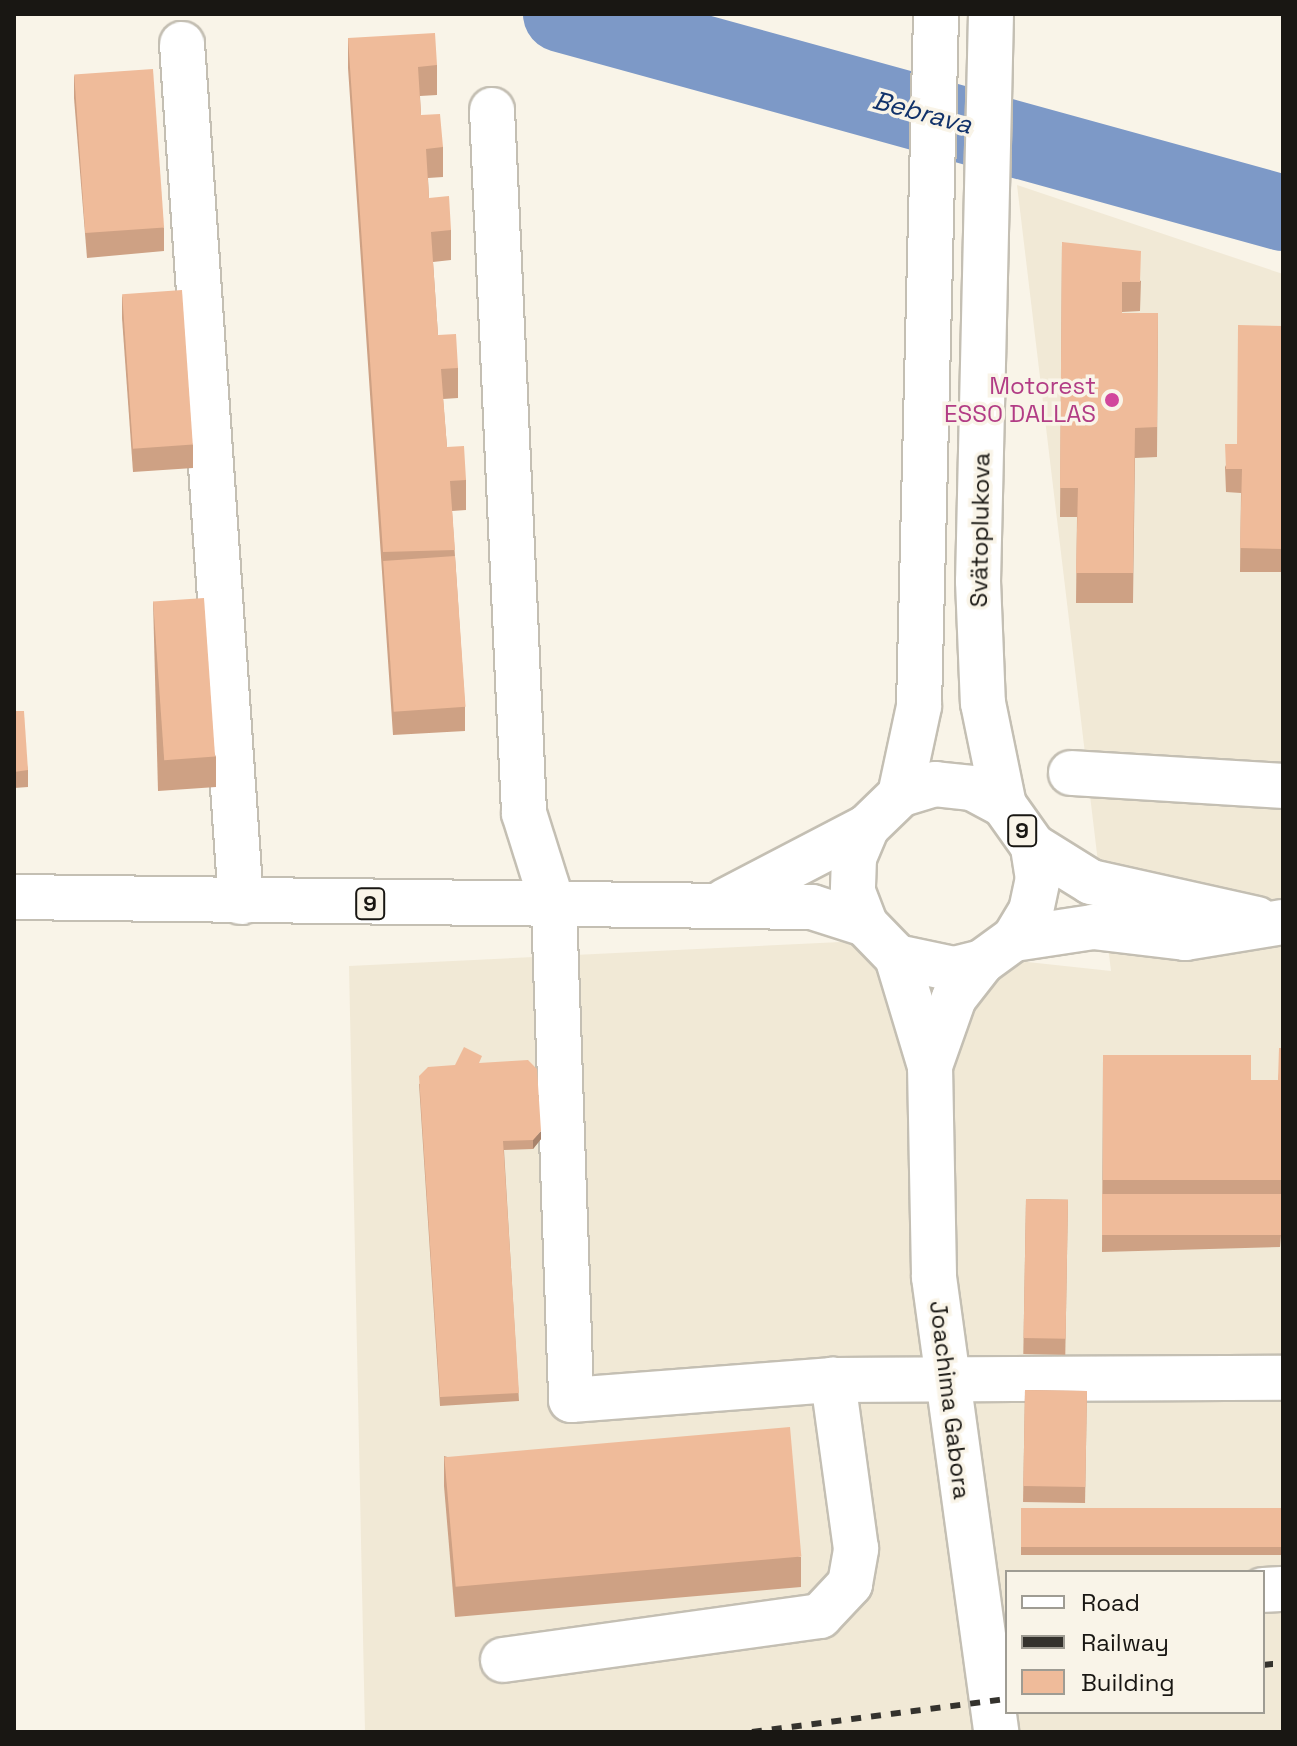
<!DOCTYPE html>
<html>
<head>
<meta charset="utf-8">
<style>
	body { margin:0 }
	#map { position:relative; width:1297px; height:1746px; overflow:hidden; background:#f9f4e8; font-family:"Space Grotesk",sans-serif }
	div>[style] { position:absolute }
	.built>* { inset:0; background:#f1e9d6 }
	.river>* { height:76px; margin:-38px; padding:0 38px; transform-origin:38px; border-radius:38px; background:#7d99c7 }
	.roads { filter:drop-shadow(2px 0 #c4bfb3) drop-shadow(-2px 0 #c4bfb3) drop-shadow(0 2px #c4bfb3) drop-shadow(0 -2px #c4bfb3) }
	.minor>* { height:44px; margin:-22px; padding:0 22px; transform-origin:22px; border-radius:22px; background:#fff }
	.major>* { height:44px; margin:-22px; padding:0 22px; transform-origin:22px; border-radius:22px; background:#fff }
	.rail>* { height:6px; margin-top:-3px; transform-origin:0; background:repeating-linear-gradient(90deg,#34322d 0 10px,transparent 0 20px) }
	.wall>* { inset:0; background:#cea184; transform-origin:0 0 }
	.shaded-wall>* { inset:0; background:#a7836c }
	.building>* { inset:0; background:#efbb9a; transform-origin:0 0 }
	.dots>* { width:22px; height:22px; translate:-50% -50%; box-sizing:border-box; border:4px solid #f9f4e8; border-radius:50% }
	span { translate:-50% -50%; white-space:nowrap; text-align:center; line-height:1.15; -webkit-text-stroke:7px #f9f4e8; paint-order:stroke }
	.shield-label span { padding:2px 6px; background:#f9f4e8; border:2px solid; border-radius:6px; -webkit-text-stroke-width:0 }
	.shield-label { font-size:22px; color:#191713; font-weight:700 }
	.hotel-label { font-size:24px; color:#b23c85 }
	.right { translate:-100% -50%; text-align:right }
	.street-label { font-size:24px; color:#191713 }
	.water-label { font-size:26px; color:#11326a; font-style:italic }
	.frame { position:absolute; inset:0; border:16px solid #191713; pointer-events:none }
	.legend { position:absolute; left:1005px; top:1570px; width:260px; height:144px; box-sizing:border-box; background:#f9f4e8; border:2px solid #9f9c93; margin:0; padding:10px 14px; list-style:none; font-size:24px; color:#191713 }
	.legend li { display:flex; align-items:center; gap:16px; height:40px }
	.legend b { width:40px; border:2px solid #9f9c93 }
</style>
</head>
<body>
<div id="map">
	<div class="built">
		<div style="clip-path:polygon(evenodd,1017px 185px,1283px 274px,1283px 1732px,365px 1732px,349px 966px,841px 942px,1111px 971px,1017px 185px,1007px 1572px,1263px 1572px,1263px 1712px,1007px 1712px,1007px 1572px)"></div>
	</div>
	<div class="river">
		<div style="left:561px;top:14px;width:749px;rotate:15.41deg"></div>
	</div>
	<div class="roads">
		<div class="minor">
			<div style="left:991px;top:14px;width:567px;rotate:91.31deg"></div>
			<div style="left:978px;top:581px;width:122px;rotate:87.7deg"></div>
			<div style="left:983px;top:703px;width:104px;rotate:78.4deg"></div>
			<div style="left:182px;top:44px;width:860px;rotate:86.07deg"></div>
			<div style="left:492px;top:110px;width:704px;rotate:87.39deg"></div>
			<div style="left:524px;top:813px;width:100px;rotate:72.5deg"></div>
			<div style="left:554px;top:908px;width:492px;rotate:88deg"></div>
			<div style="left:571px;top:1400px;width:263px;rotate:-4.4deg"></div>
			<div style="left:833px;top:1380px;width:450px;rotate:-0.3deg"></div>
			<div style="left:1071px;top:773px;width:212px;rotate:3.5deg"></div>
			<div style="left:900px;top:795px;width:91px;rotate:-77.9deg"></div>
			<div style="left:919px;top:706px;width:692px;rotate:-88.59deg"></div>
			<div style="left:897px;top:957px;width:114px;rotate:73.2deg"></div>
			<div style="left:930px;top:1066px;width:211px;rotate:88.9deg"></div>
			<div style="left:934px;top:1277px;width:459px;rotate:82.2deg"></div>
			<div style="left:930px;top:1066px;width:72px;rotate:-70.6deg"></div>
			<div style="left:954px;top:998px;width:46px;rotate:-52.1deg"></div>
			<div style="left:1263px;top:1590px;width:20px;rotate:-3deg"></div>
			<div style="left:503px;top:1660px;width:320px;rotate:-7.9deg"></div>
			<div style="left:820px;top:1616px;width:44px;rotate:-46.8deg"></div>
			<div style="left:850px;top:1584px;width:36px;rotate:-80deg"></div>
			<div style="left:856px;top:1549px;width:171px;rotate:-97.8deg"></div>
		</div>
		<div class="major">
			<div style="left:1033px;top:846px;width:68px;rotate:31.8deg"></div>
			<div style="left:1091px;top:882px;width:170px;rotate:12.6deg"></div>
			<div style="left:14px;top:897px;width:798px;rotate:0.72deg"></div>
			<div style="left:812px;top:907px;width:56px;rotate:17.8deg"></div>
			<div style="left:865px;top:924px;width:46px;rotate:45.9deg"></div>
			<div style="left:897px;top:957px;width:58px;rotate:11.9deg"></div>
			<div style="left:954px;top:969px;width:29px;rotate:-14deg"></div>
			<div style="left:982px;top:962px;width:39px;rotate:-36deg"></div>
			<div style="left:1014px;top:939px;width:33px;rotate:-59deg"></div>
			<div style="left:1031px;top:911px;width:33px;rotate:-78deg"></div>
			<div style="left:1038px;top:879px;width:33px;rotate:-99deg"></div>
			<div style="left:1033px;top:846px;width:50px;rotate:-125.3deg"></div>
			<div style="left:1004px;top:805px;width:36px;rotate:-152deg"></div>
			<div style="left:972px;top:788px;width:37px;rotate:-174deg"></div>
			<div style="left:935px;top:784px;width:37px;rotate:163deg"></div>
			<div style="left:900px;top:795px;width:46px;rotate:135.9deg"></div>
			<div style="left:867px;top:827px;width:34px;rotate:113deg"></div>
			<div style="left:854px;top:858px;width:34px;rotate:92deg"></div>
			<div style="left:853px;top:892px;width:34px;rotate:69deg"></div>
			<div style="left:725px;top:901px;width:160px;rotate:-27.5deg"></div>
			<div style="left:1014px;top:939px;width:80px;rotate:-8.6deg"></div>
			<div style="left:1093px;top:927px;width:93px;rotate:6.8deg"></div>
			<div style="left:1185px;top:938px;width:99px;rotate:-9.3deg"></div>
		</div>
	</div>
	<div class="rail">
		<div style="left:1263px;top:1665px;width:20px;rotate:-6deg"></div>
		<div style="left:752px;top:1732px;width:257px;rotate:-7.4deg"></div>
	</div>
	<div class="wall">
		<div style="clip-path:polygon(348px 38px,437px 65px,437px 95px,420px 96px,421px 115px,443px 147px,443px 177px,428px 178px,429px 198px,451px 230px,451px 260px,433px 262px,438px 335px,458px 368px,458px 398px,443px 399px,447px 447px,466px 480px,466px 510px,452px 511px,465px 707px,465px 731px,393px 735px,348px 68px)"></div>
		<div style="clip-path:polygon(74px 75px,164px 228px,164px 251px,87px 258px,74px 98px)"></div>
		<div style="clip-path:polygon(1062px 242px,1141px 281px,1140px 311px,1122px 312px,1122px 313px,1158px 313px,1157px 457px,1135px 458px,1133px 603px,1076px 603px,1077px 517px,1060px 517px)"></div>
		<div style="clip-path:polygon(122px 295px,193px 445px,193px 468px,133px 472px,122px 318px)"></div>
		<div style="clip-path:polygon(1283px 326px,1283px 572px,1240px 572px,1241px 493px,1226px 492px,1225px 467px,1237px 444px)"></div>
		<div style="clip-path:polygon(153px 601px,216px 757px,216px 787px,158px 791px)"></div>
		<div style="clip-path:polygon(14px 711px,28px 770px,28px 787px,14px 788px)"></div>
		<div style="clip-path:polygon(1283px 1048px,1283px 1210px,1280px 1247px,1102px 1252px,1103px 1055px,1250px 1080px,1278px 1080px)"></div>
		<div style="clip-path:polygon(482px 1063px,541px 1139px,533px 1149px,504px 1150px,519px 1401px,440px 1406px,419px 1084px)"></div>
		<div style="left:1026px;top:1199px;width:42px;height:155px;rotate:1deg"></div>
		<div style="left:1025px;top:1390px;width:62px;height:112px;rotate:1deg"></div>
		<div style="clip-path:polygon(444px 1456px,801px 1557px,801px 1587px,455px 1617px,444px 1486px)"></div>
		<div style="left:1283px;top:1508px;width:47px;height:262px;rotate:90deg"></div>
	</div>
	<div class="shaded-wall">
		<div style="clip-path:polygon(541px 1131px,541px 1139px,533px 1149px,533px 1140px)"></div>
	</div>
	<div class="building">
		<div style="clip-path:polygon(435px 33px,437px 65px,418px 67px,421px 115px,440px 114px,443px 147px,426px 149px,429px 198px,449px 196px,451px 230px,431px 232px,438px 335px,456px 334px,458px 368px,441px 369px,447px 447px,464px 446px,466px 480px,450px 481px,455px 550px,383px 552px,348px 38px)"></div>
		<div style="left:153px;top:69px;width:159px;height:79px;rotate:86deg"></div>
		<div style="clip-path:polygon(1062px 242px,1141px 251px,1140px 282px,1122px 282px,1122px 313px,1158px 313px,1157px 427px,1135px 428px,1133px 573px,1076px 573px,1078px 488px,1060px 488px)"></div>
		<div style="left:182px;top:290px;width:155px;height:60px;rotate:86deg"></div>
		<div style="clip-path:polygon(1238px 325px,1283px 326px,1283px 549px,1240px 548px,1242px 469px,1226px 469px,1225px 444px,1237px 444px)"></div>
		<div style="left:455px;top:556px;width:151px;height:72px;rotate:86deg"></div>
		<div style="left:204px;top:598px;width:159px;height:51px;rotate:86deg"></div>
		<div style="clip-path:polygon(14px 711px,24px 711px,28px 770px,14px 772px)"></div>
		<div style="clip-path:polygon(464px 1047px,482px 1056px,479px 1063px,528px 1060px,537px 1069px,541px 1131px,533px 1140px,503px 1141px,519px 1393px,440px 1397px,419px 1076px,428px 1067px,455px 1065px)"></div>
		<div style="clip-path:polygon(1279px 1048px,1283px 1048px,1283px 1080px,1278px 1080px)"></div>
		<div style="left:1103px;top:1055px;width:148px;height:25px"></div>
		<div style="left:1103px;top:1080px;width:180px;height:100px"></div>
		<div style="left:1102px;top:1194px;width:180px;height:41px"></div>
		<div style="left:1026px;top:1199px;width:42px;height:139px;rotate:1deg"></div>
		<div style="left:1025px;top:1390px;width:62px;height:96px;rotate:1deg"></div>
		<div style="left:790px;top:1427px;width:130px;height:347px;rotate:85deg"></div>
		<div style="left:1283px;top:1508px;width:39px;height:262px;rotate:90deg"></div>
	</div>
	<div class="dots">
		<div style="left:1112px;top:400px;background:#d1479c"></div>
	</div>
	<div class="shield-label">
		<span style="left:1022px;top:831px">9</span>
		<span style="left:370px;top:904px">9</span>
	</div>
	<div class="hotel-label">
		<span class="right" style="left:1096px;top:400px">Motorest<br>ESSO DALLAS</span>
	</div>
	<div class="street-label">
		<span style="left:980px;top:530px;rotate:-89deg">Svätoplukova</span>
		<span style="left:950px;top:1400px;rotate:83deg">Joachima Gabora</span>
	</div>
	<div class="water-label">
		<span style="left:922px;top:113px;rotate:15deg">Bebrava</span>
	</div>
	<div class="frame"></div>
	<ul class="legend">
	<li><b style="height:10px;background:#fff"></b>Road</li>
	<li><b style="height:10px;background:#34322d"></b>Railway</li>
	<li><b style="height:22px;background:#efbb9a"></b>Building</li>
	</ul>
</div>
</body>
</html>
